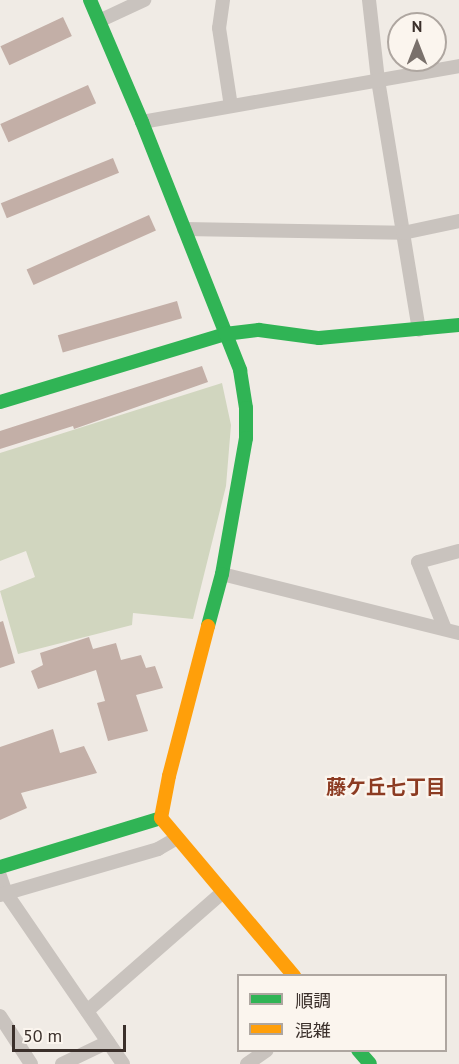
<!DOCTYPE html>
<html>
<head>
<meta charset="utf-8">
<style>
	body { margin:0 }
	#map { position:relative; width:459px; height:1064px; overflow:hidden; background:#f0ebe5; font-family:"PT Sans","Noto Sans JP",sans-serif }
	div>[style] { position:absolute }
	.green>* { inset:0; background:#d1d6bf }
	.building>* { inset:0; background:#c3afa7; transform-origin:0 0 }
	.street>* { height:14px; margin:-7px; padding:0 7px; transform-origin:7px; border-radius:7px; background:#c9c3be }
	.fast>* { height:14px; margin:-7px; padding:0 7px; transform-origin:7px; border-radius:7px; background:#30b455 }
	.slow>* { height:14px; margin:-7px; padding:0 7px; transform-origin:7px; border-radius:7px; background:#ff9f0a }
	span { translate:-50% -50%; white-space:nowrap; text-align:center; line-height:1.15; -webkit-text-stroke:4.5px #fbf5ee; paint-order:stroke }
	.neighbourhood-label { font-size:20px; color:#8c3b22; font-weight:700 }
	.legend { position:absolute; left:237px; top:974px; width:210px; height:78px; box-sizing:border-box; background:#fbf5ee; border:2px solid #aea6a0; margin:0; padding:8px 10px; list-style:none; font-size:18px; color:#3b302b }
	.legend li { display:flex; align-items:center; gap:12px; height:30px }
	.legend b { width:30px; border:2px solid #aea6a0 }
	.north { position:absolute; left:387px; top:12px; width:60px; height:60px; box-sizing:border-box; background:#fbf5ee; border:2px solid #aea6a0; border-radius:50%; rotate:0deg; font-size:16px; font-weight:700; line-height:24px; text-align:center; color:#3b302b }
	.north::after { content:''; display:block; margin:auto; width:21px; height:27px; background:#7a716c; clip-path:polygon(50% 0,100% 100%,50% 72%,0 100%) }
	.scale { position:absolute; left:12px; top:1025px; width:114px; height:27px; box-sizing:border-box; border:3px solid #3b302b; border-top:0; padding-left:8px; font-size:18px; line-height:21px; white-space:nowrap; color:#3b302b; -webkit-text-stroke:4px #fbf5ee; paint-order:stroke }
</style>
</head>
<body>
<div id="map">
	<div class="green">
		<div style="clip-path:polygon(222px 383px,231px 425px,226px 486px,193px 619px,133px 613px,132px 625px,18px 654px,0 591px,35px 577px,26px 551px,0 561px,0 453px)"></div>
	</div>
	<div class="building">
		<div style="left:63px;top:17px;width:21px;height:69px;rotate:65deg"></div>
		<div style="left:88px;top:85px;width:20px;height:96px;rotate:66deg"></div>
		<div style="left:113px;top:158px;width:16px;height:121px;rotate:68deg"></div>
		<div style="left:149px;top:215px;width:17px;height:134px;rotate:66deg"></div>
		<div style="left:177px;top:301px;width:18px;height:124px;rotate:74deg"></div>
		<div style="clip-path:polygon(202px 366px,208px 382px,74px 429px,73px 426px,0 449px,0 431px)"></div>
		<div style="clip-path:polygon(3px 621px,15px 663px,0 668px,0 622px)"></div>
		<div style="clip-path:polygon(89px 637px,93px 649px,116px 643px,121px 660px,141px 655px,146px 668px,155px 666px,163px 688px,136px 695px,148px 731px,108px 741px,97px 703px,105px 701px,96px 670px,38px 689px,31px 671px,43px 665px,40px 653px)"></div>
		<div style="clip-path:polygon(53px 729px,60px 753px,84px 746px,97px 773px,21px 793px,27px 808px,0 820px,0 747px)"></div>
	</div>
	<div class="street">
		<div style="left:223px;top:0;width:28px;rotate:98deg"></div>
		<div style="left:219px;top:28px;width:79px;rotate:81.3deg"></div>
		<div style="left:369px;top:0;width:81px;rotate:83.6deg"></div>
		<div style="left:378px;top:80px;width:253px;rotate:80.7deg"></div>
		<div style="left:99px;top:21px;width:50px;rotate:-25deg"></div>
		<div style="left:142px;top:122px;width:322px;rotate:-10deg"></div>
		<div style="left:184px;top:229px;width:219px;rotate:1deg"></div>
		<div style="left:403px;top:233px;width:57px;rotate:-12.1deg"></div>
		<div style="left:222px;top:574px;width:244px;rotate:14deg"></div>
		<div style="left:445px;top:629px;width:72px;rotate:-111.9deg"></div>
		<div style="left:418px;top:562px;width:42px;rotate:-15deg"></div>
		<div style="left:0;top:876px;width:18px;rotate:71deg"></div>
		<div style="left:6px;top:893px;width:207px;rotate:55.6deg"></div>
		<div style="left:0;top:895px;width:165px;rotate:-16.2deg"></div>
		<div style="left:158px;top:849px;width:22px;rotate:-30deg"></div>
		<div style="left:87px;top:1011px;width:181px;rotate:-41.2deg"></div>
		<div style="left:0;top:1016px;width:57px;rotate:57.1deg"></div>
		<div style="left:62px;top:1064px;width:51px;rotate:-25.6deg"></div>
		<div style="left:247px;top:1064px;width:24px;rotate:-35deg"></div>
	</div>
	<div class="fast">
		<div style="left:90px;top:0;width:133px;rotate:66.9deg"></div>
		<div style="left:142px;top:122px;width:267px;rotate:68.4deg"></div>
		<div style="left:240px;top:370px;width:38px;rotate:81deg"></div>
		<div style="left:246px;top:408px;width:30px;rotate:90deg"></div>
		<div style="left:246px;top:438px;width:138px;rotate:100deg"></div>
		<div style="left:222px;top:574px;width:54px;rotate:105.1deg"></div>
		<div style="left:0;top:402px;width:235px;rotate:-16.8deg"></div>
		<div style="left:225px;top:334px;width:34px;rotate:-7deg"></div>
		<div style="left:259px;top:330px;width:61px;rotate:7.6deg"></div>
		<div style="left:319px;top:338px;width:141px;rotate:-5.3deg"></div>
		<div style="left:0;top:867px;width:168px;rotate:-16.9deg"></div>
		<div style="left:358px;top:1050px;width:18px;rotate:49deg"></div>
	</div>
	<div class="slow">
		<div style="left:161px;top:818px;width:43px;rotate:-79.2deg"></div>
		<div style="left:169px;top:776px;width:155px;rotate:-75.4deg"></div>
		<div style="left:161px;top:818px;width:207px;rotate:49.9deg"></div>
	</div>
	<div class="neighbourhood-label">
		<span style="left:386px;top:787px">藤ケ丘七丁目</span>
	</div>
	<ul class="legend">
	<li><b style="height:8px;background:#30b455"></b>順調</li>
	<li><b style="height:8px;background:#ff9f0a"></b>混雑</li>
	</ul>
	<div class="north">N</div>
	<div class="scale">50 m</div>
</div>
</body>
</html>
